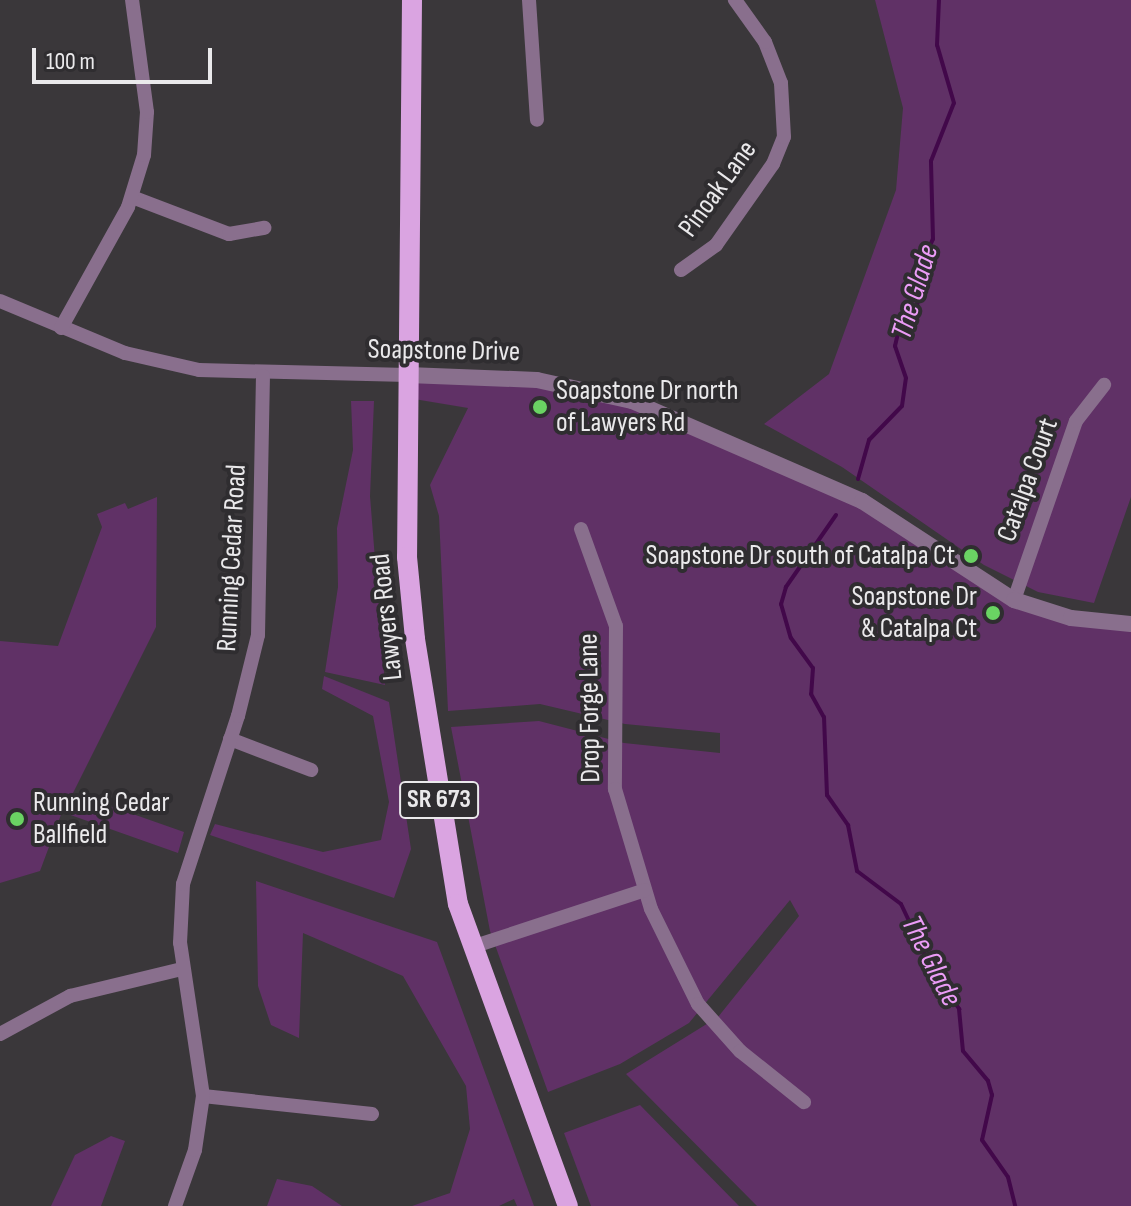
<!DOCTYPE html>
<html>
<head>
<meta charset="utf-8">
<style>
	body { margin:0 }
	#map { position:relative; width:1131px; height:1206px; overflow:hidden; background:#3a373a; font-family:"Sofia Sans Condensed",sans-serif }
	div>[style] { position:absolute }
	.green>* { inset:0; background:#603166 }
	.stream>* { height:4px; margin:-2px; padding:0 2px; transform-origin:2px; border-radius:2px; background:#42084a }
	.minor>* { height:14px; margin:-7px; padding:0 7px; transform-origin:7px; border-radius:7px; background:#896f8d }
	.tertiary>* { height:16px; margin:-8px; padding:0 8px; transform-origin:8px; border-radius:8px; background:#896f8d }
	.primary>* { height:20px; margin:-10px; padding:0 10px; transform-origin:10px; border-radius:10px; background:#daa4e1 }
	.dots>* { width:22px; height:22px; translate:-50% -50%; box-sizing:border-box; border:4px solid #2f2d30; border-radius:50% }
	span { translate:-50% -50%; white-space:nowrap; text-align:center; line-height:1.15; -webkit-text-stroke:8px #2f2d30; paint-order:stroke }
	.shield-label span { padding:2px 6px; background:#2f2d30; border:2px solid; border-radius:6px; -webkit-text-stroke-width:0 }
	.shield-label { font-size:26px; color:#eae9eb; font-weight:700 }
	.street-label { font-size:28px; color:#eae9eb }
	.poi-label { font-size:28px; color:#eae9eb }
	.left { translate:0 -50%; text-align:left }
	.right { translate:-100% -50%; text-align:right }
	.water-label { font-size:30px; color:#eb9cf6; font-style:italic }
	.scale { position:absolute; left:32px; top:48px; width:180px; height:36px; box-sizing:border-box; border:4px solid #eae9eb; border-top:0; padding-left:10px; font-size:24px; line-height:28px; white-space:nowrap; color:#eae9eb; -webkit-text-stroke:6px #2f2d30; paint-order:stroke }
</style>
</head>
<body>
<div id="map">
	<div class="green">
		<div style="clip-path:polygon(875px 0,1131px 0,1131px 497px,1094px 603px,1038px 592px,984px 565px,842px 467px,764px 424px,829px 374px,896px 190px,903px 108px)"></div>
		<div style="clip-path:polygon(408px 375px,583px 387px,862px 501px,1014px 600px,1131px 624px,1131px 1206px,757px 1206px,626px 1074px,718px 1017px,799px 916px,790px 900px,689px 1023px,620px 1064px,548px 1092px,490px 931px,451px 727px,539px 721px,624px 743px,720px 753px,720px 733px,625px 724px,540px 704px,448px 711px,439px 516px,430px 485px,468px 408px,408px 398px)"></div>
		<div style="clip-path:polygon(351px 401px,374px 401px,370px 496px,385px 685px,325px 672px,338px 587px,337px 528px,353px 450px)"></div>
		<div style="clip-path:polygon(157px 497px,156px 627px,73px 793px,184px 832px,178px 853px,62px 812px,40px 871px,0 883px,0 641px,58px 646px,102px 527px,97px 514px,125px 503px,128px 509px)"></div>
		<div style="clip-path:polygon(324px 676px,389px 702px,411px 849px,394px 898px,210px 835px,215px 824px,323px 852px,381px 840px,389px 802px,373px 716px,322px 689px)"></div>
		<div style="clip-path:polygon(256px 881px,437px 942px,534px 1206px,517px 1206px,514px 1199px,499px 1206px,412px 1206px,450px 1193px,470px 1129px,466px 1086px,403px 976px,303px 933px,299px 1038px,271px 1025px,258px 986px)"></div>
		<div style="clip-path:polygon(640px 1105px,739px 1206px,591px 1206px,564px 1133px)"></div>
		<div style="clip-path:polygon(111px 1136px,125px 1141px,101px 1206px,51px 1206px,75px 1155px)"></div>
		<div style="clip-path:polygon(277px 1179px,312px 1186px,342px 1206px,267px 1206px)"></div>
	</div>
	<div class="stream">
		<div style="left:858px;top:479px;width:41px;rotate:-74.2deg"></div>
		<div style="left:869px;top:440px;width:47px;rotate:-45.9deg"></div>
		<div style="left:902px;top:406px;width:28px;rotate:-82deg"></div>
		<div style="left:906px;top:378px;width:34px;rotate:-109deg"></div>
		<div style="left:895px;top:346px;width:17px;rotate:-77deg"></div>
		<div style="left:899px;top:329px;width:28px;rotate:-51deg"></div>
		<div style="left:917px;top:307px;width:40px;rotate:-84.3deg"></div>
		<div style="left:921px;top:267px;width:30px;rotate:-67deg"></div>
		<div style="left:933px;top:239px;width:78px;rotate:-91.5deg"></div>
		<div style="left:931px;top:161px;width:62px;rotate:-68.4deg"></div>
		<div style="left:954px;top:103px;width:60px;rotate:-106.3deg"></div>
		<div style="left:937px;top:45px;width:45px;rotate:-87.5deg"></div>
		<div style="left:836px;top:515px;width:88px;rotate:124.8deg"></div>
		<div style="left:786px;top:587px;width:18px;rotate:106deg"></div>
		<div style="left:781px;top:604px;width:35px;rotate:74deg"></div>
		<div style="left:791px;top:638px;width:37px;rotate:54deg"></div>
		<div style="left:813px;top:668px;width:26px;rotate:94deg"></div>
		<div style="left:811px;top:694px;width:26px;rotate:61deg"></div>
		<div style="left:824px;top:717px;width:78px;rotate:87.8deg"></div>
		<div style="left:827px;top:795px;width:37px;rotate:55deg"></div>
		<div style="left:848px;top:825px;width:47px;rotate:78.9deg"></div>
		<div style="left:857px;top:871px;width:55px;rotate:36.9deg"></div>
		<div style="left:901px;top:904px;width:82px;rotate:64.7deg"></div>
		<div style="left:936px;top:978px;width:39px;rotate:53deg"></div>
		<div style="left:959px;top:1009px;width:42px;rotate:84.6deg"></div>
		<div style="left:963px;top:1051px;width:39px;rotate:50deg"></div>
		<div style="left:988px;top:1081px;width:15px;rotate:74deg"></div>
		<div style="left:992px;top:1095px;width:46px;rotate:102.5deg"></div>
		<div style="left:982px;top:1140px;width:45px;rotate:54.9deg"></div>
		<div style="left:1008px;top:1177px;width:30px;rotate:76deg"></div>
	</div>
	<div class="minor">
		<div style="left:529px;top:0;width:120px;rotate:86.2deg"></div>
		<div style="left:132px;top:197px;width:104px;rotate:20.9deg"></div>
		<div style="left:229px;top:234px;width:36px;rotate:-10deg"></div>
		<div style="left:681px;top:270px;width:43px;rotate:-35.5deg"></div>
		<div style="left:716px;top:245px;width:99px;rotate:-54.9deg"></div>
		<div style="left:773px;top:164px;width:29px;rotate:-68deg"></div>
		<div style="left:784px;top:137px;width:54px;rotate:-93.2deg"></div>
		<div style="left:781px;top:83px;width:44px;rotate:-111.3deg"></div>
		<div style="left:765px;top:42px;width:52px;rotate:-125.5deg"></div>
		<div style="left:0;top:301px;width:135px;rotate:22.6deg"></div>
		<div style="left:125px;top:353px;width:76px;rotate:12.9deg"></div>
		<div style="left:199px;top:370px;width:209px;rotate:1.4deg"></div>
		<div style="left:61px;top:328px;width:138px;rotate:-61deg"></div>
		<div style="left:128px;top:207px;width:54px;rotate:-72.9deg"></div>
		<div style="left:144px;top:155px;width:43px;rotate:-86deg"></div>
		<div style="left:147px;top:112px;width:113px;rotate:-97.6deg"></div>
		<div style="left:581px;top:529px;width:103px;rotate:70.2deg"></div>
		<div style="left:616px;top:626px;width:163px;rotate:90.4deg"></div>
		<div style="left:615px;top:789px;width:125px;rotate:73.3deg"></div>
		<div style="left:651px;top:909px;width:106px;rotate:63.7deg"></div>
		<div style="left:698px;top:1004px;width:63px;rotate:48.2deg"></div>
		<div style="left:740px;top:1051px;width:82px;rotate:38.6deg"></div>
		<div style="left:1014px;top:600px;width:189px;rotate:-70.9deg"></div>
		<div style="left:1076px;top:421px;width:46px;rotate:-52.1deg"></div>
		<div style="left:230px;top:739px;width:87px;rotate:20.9deg"></div>
		<div style="left:472px;top:947px;width:182px;rotate:-18.2deg"></div>
		<div style="left:0;top:1034px;width:80px;rotate:-28.5deg"></div>
		<div style="left:70px;top:996px;width:115px;rotate:-13.6deg"></div>
		<div style="left:203px;top:1096px;width:170px;rotate:6.1deg"></div>
		<div style="left:175px;top:1206px;width:59px;rotate:-70.3deg"></div>
		<div style="left:195px;top:1150px;width:55px;rotate:-81.6deg"></div>
		<div style="left:203px;top:1096px;width:155px;rotate:-98.5deg"></div>
		<div style="left:180px;top:943px;width:59px;rotate:-87.1deg"></div>
		<div style="left:183px;top:884px;width:177px;rotate:-71.9deg"></div>
		<div style="left:238px;top:716px;width:83px;rotate:-76.1deg"></div>
		<div style="left:258px;top:635px;width:259px;rotate:-88.9deg"></div>
	</div>
	<div class="tertiary">
		<div style="left:408px;top:375px;width:129px;rotate:2.2deg"></div>
		<div style="left:537px;top:380px;width:97px;rotate:12.5deg"></div>
		<div style="left:632px;top:401px;width:251px;rotate:23.5deg"></div>
		<div style="left:862px;top:501px;width:181px;rotate:33.1deg"></div>
		<div style="left:1014px;top:600px;width:60px;rotate:17.5deg"></div>
		<div style="left:1071px;top:618px;width:60px;rotate:5.7deg"></div>
	</div>
	<div class="primary">
		<div style="left:412px;top:0;width:557px;rotate:90.51deg"></div>
		<div style="left:407px;top:557px;width:82px;rotate:84.4deg"></div>
		<div style="left:415px;top:639px;width:268px;rotate:80.8deg"></div>
		<div style="left:458px;top:904px;width:321px;rotate:70deg"></div>
	</div>
	<div class="dots">
		<div style="left:540px;top:407px;background:#6ad363"></div>
		<div style="left:971px;top:556px;background:#6ad363"></div>
		<div style="left:993px;top:613px;background:#6ad363"></div>
		<div style="left:17px;top:819px;background:#6ad363"></div>
	</div>
	<div class="shield-label">
		<span style="left:439px;top:800px">SR 673</span>
	</div>
	<div class="street-label">
		<span style="left:718px;top:189px;rotate:-54deg">Pinoak Lane</span>
		<span style="left:444px;top:351px;rotate:1deg">Soapstone Drive</span>
		<span style="left:1028px;top:480px;rotate:-70deg">Catalpa Court</span>
		<span style="left:232px;top:558px;rotate:-87deg">Running Cedar Road</span>
		<span style="left:387px;top:617px;rotate:-96deg">Lawyers Road</span>
		<span style="left:590px;top:708px;rotate:-91deg">Drop Forge Lane</span>
	</div>
	<div class="poi-label">
		<span class="left" style="left:556px;top:407px">Soapstone Dr north<br>of Lawyers Rd</span>
		<span class="right" style="left:955px;top:556px">Soapstone Dr south of Catalpa Ct</span>
		<span class="right" style="left:977px;top:613px">Soapstone Dr<br>&amp; Catalpa Ct</span>
		<span class="left" style="left:33px;top:819px">Running Cedar<br>Ballfield</span>
	</div>
	<div class="water-label">
		<span style="left:915px;top:292px;rotate:-73deg">The Glade</span>
		<span style="left:931px;top:961px;rotate:63deg">The Glade</span>
	</div>
	<div class="scale">100 m</div>
</div>
</body>
</html>
